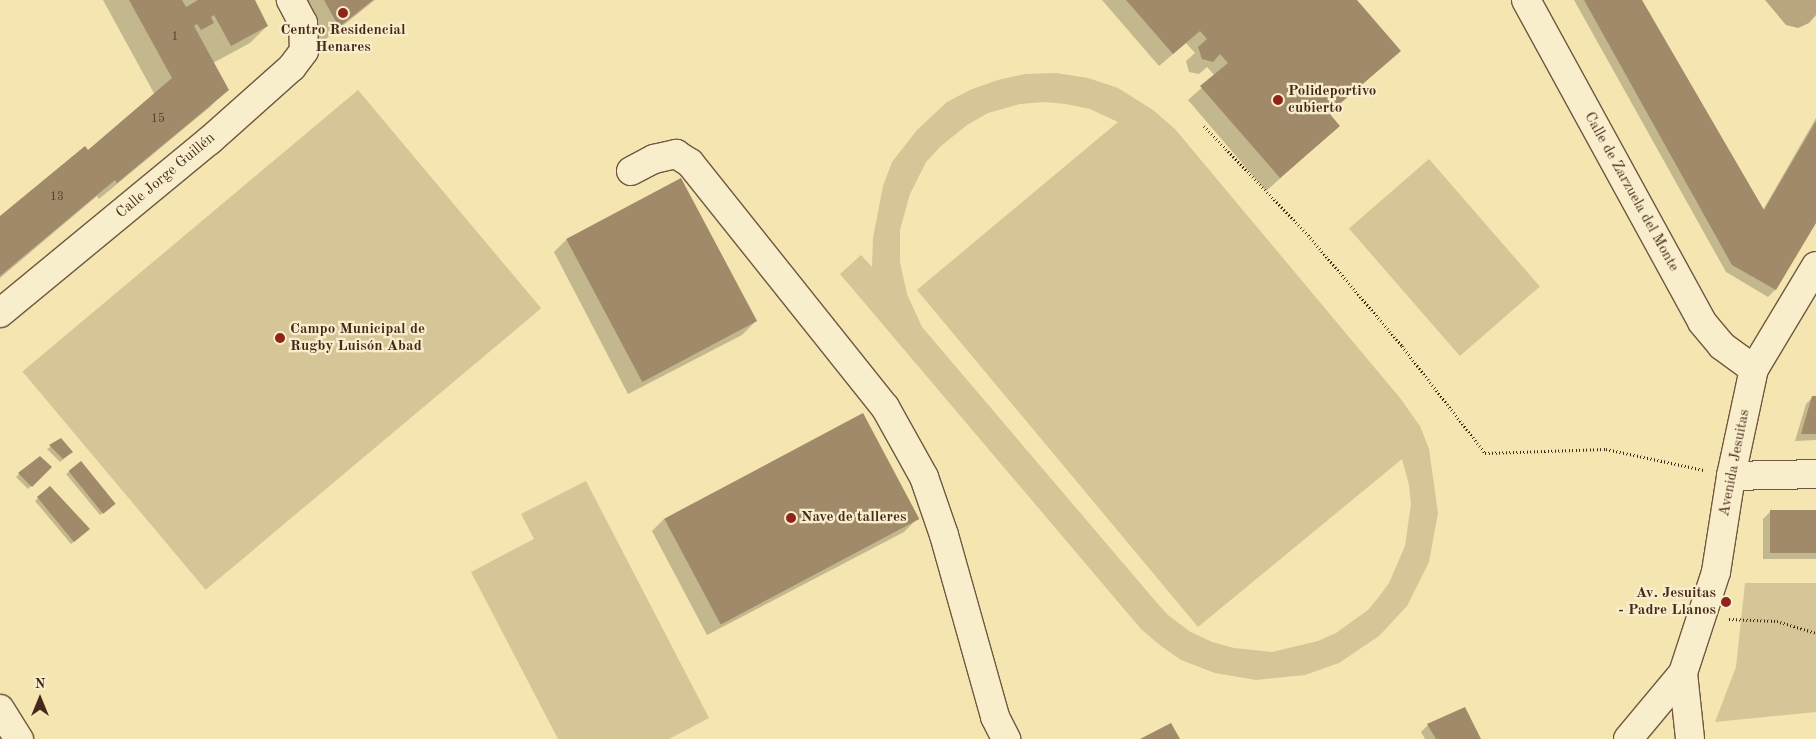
<!DOCTYPE html>
<html>
<head>
<meta charset="utf-8">
<style>
	body { margin:0 }
	#map { position:relative; width:1816px; height:739px; overflow:hidden; background:#f4e5b1; font-family:"Old Standard TT",serif }
	div>[style] { position:absolute }
	.green>* { inset:0; background:#d6c597; transform-origin:0 0 }
	.water>* { inset:0; background:#b9a57e }
	.shadow>* { inset:0; background:#0003 }
	.building>* { inset:0; background:#a08a69; transform-origin:0 0 }
	.path>* { height:3px; margin-top:-1.5px; transform-origin:0; background:repeating-linear-gradient(90deg,#46281a 0 1px,transparent 0 3.5px) }
	.roads { filter:drop-shadow(1px 0 #725740) drop-shadow(-1px 0 #725740) drop-shadow(0 1px #725740) drop-shadow(0 -1px #725740) }
	.minor>* { height:28px; margin:-14px; padding:0 14px; transform-origin:14px; border-radius:14px; background:#f8eecc }
	.dots>* { width:14px; height:14px; translate:-50% -50%; box-sizing:border-box; border:2px solid #f8eecc; border-radius:50% }
	span { translate:-50% -50%; white-space:nowrap; text-align:center; line-height:1.15; -webkit-text-stroke:4.5px #f8eecc; paint-order:stroke }
	.number-label { font-size:12px; color:#5c402e }
	.number-label span { -webkit-text-stroke-width:0 }
	.poi-label { font-size:15px; color:#46281a; font-weight:700 }
	.left { translate:0 -50%; text-align:left }
	.right { translate:-100% -50%; text-align:right }
	.street-label { font-size:15px; color:#46281a }
	.north { position:absolute; left:15px; top:674px; width:50px; height:50px; -webkit-text-stroke:4px #f8eecc; paint-order:stroke; rotate:0deg; font-size:14px; font-weight:700; line-height:20px; text-align:center; color:#46281a }
	.north::after { content:''; display:block; margin:auto; width:18px; height:22px; background:#46281a; clip-path:polygon(50% 0,100% 100%,50% 72%,0 100%) }
</style>
</head>
<body>
<div id="map">
	<div class="green">
		<div style="clip-path:polygon(evenodd,1056px 73px,1088px 78px,1118px 88px,1153px 110px,1175px 129px,1400px 398px,1420px 426px,1429px 449px,1438px 513px,1429px 562px,1407px 606px,1379px 636px,1339px 663px,1305px 675px,1256px 680px,1215px 673px,1181px 660px,1161px 646px,1141px 629px,840px 274px,861px 255px,872px 267px,873px 238px,883px 186px,892px 162px,917px 130px,947px 102px,970px 90px,998px 80px,1025px 74px,1056px 73px,1045px 102px,1066px 104px,1090px 109px,1118px 122px,917px 290px,1198px 627px,1402px 459px,1409px 485px,1411px 504px,1405px 546px,1389px 583px,1378px 598px,1368px 610px,1336px 633px,1318px 641px,1272px 652px,1234px 648px,1212px 642px,1189px 631px,1168px 615px,1157px 603px,922px 327px,907px 294px,900px 262px,900px 230px,910px 194px,926px 162px,941px 146px,967px 125px,988px 113px,1020px 104px,1045px 102px)"></div>
		<div style="left:358px;top:90px;width:285px;height:438px;rotate:50deg"></div>
		<div style="left:1429px;top:159px;width:169px;height:106px;rotate:49deg"></div>
		<div style="clip-path:polygon(586px 481px,709px 718px,669px 739px,558px 739px,471px 572px,534px 539px,521px 514px)"></div>
		<div style="clip-path:polygon(1745px 583px,1816px 583px,1816px 712px,1715px 722px,1736px 667px)"></div>
	</div>
	<div class="water">
		<div style="clip-path:polygon(1765px 0,1816px 0,1816px 15px,1809px 23px,1798px 28px,1786px 25px)"></div>
	</div>
	<div class="shadow">
		<div style="clip-path:polygon(103px 0,253px 0,267px 26px,250px 43px,213px 63px,227px 89px,210px 107px,99px 199px,97px 196px,0 278px,0 218px,88px 151px,155px 95px)"></div>
		<div style="clip-path:polygon(298px 0,375px 0,321px 43px)"></div>
		<div style="clip-path:polygon(1102px 0,1356px 0,1400px 51px,1328px 114px,1339px 126px,1266px 191px,1188px 100px,1215px 76px,1207px 67px,1199px 74px,1189px 72px,1186px 61px,1195px 53px,1186px 43px,1159px 66px)"></div>
		<div style="clip-path:polygon(1574px 0,1641px 0,1763px 210px,1816px 118px,1816px 222px,1775px 290px,1768px 297px,1726px 272px)"></div>
		<div style="clip-path:polygon(567px 239px,755px 322px,742px 335px,628px 394px,554px 252px)"></div>
		<div style="clip-path:polygon(1813px 397px,1816px 397px,1816px 440px,1795px 441px,1806px 404px)"></div>
		<div style="clip-path:polygon(61px 440px,68px 455px,60px 462px,47px 449px)"></div>
		<div style="clip-path:polygon(81px 463px,111px 507px,100px 515px,66px 474px)"></div>
		<div style="clip-path:polygon(50px 467px,28px 489px,16px 477px,19px 474px)"></div>
		<div style="clip-path:polygon(38px 498px,85px 532px,71px 544px,35px 501px)"></div>
		<div style="clip-path:polygon(1770px 512px,1816px 512px,1816px 559px,1763px 559px,1763px 519px)"></div>
		<div style="clip-path:polygon(665px 518px,917px 519px,904px 532px,707px 635px,652px 531px)"></div>
		<div style="clip-path:polygon(1428px 725px,1480px 739px,1425px 739px,1421px 732px)"></div>
	</div>
	<div class="building">
		<div style="clip-path:polygon(129px 0,182px 0,186px 7px,198px 0,255px 0,268px 26px,231px 46px,214px 15px,211px 17px,214px 23px,201px 30px,197px 24px,194px 26px,229px 90px,117px 183px,115px 180px,0 276px,0 216px,85px 146px,88px 150px,172px 78px)"></div>
		<div style="clip-path:polygon(324px 0,373px 0,339px 27px)"></div>
		<div style="clip-path:polygon(1126px 0,1357px 0,1401px 51px,1329px 113px,1340px 126px,1280px 178px,1200px 86px,1228px 63px,1220px 54px,1213px 62px,1202px 59px,1198px 47px,1207px 39px,1200px 31px,1173px 54px)"></div>
		<div style="clip-path:polygon(1584px 0,1642px 0,1764px 210px,1816px 121px,1816px 223px,1776px 290px,1732px 265px)"></div>
		<div style="left:681px;top:178px;width:162px;height:130px;rotate:62deg"></div>
		<div style="clip-path:polygon(1812px 396px,1816px 396px,1816px 434px,1801px 434px)"></div>
		<div style="left:863px;top:413px;width:120px;height:225px;rotate:62deg"></div>
		<div style="clip-path:polygon(61px 438px,73px 452px,63px 459px,49px 445px)"></div>
		<div style="clip-path:polygon(40px 456px,52px 467px,32px 487px,18px 473px)"></div>
		<div style="left:81px;top:461px;width:55px;height:16px;rotate:51deg"></div>
		<div style="clip-path:polygon(50px 486px,90px 529px,74px 542px,37px 497px)"></div>
		<div style="left:1770px;top:510px;width:46px;height:43px"></div>
		<div style="clip-path:polygon(1465px 707px,1481px 739px,1436px 739px,1427px 724px)"></div>
		<div style="clip-path:polygon(1171px 723px,1180px 739px,1140px 739px)"></div>
	</div>
	<div class="path">
		<div style="left:1204px;top:126px;width:151px;rotate:46.3deg"></div>
		<div style="left:1308px;top:235px;width:145px;rotate:49.7deg"></div>
		<div style="left:1402px;top:346px;width:135px;rotate:52.2deg"></div>
		<div style="left:1485px;top:453px;width:121px;rotate:-1.9deg"></div>
		<div style="left:1606px;top:449px;width:100px;rotate:12.1deg"></div>
		<div style="left:1729px;top:619px;width:48px;rotate:2.4deg"></div>
		<div style="left:1777px;top:621px;width:41px;rotate:17.1deg"></div>
	</div>
	<div class="roads">
		<div class="minor">
			<div style="left:1526px;top:0;width:367px;rotate:61.3deg"></div>
			<div style="left:1702px;top:322px;width:31px;rotate:50deg"></div>
			<div style="left:1722px;top:346px;width:39px;rotate:36deg"></div>
			<div style="left:631px;top:171px;width:26px;rotate:-28deg"></div>
			<div style="left:654px;top:159px;width:23px;rotate:-13deg"></div>
			<div style="left:676px;top:154px;width:17px;rotate:33deg"></div>
			<div style="left:690px;top:163px;width:312px;rotate:51.4deg"></div>
			<div style="left:885px;top:407px;width:80px;rotate:60.9deg"></div>
			<div style="left:924px;top:477px;width:61px;rotate:71deg"></div>
			<div style="left:944px;top:535px;width:189px;rotate:74.3deg"></div>
			<div style="left:995px;top:717px;width:25px;rotate:63deg"></div>
			<div style="left:0;top:313px;width:271px;rotate:-39.5deg"></div>
			<div style="left:209px;top:141px;width:111px;rotate:-41.7deg"></div>
			<div style="left:292px;top:67px;width:20px;rotate:-53deg"></div>
			<div style="left:304px;top:51px;width:28px;rotate:-92deg"></div>
			<div style="left:303px;top:23px;width:26px;rotate:-118deg"></div>
			<div style="left:1731px;top:476px;width:85px;rotate:-1.3deg"></div>
			<div style="left:1683px;top:673px;width:66px;rotate:83.9deg"></div>
			<div style="left:0;top:709px;width:36px;rotate:58deg"></div>
			<div style="left:1628px;top:739px;width:86px;rotate:-50.2deg"></div>
			<div style="left:1683px;top:673px;width:106px;rotate:-71.9deg"></div>
			<div style="left:1716px;top:572px;width:97px;rotate:-81.1deg"></div>
			<div style="left:1731px;top:476px;width:109px;rotate:-77.9deg"></div>
			<div style="left:1754px;top:369px;width:120px;rotate:-59deg"></div>
		</div>
	</div>
	<div class="dots">
		<div style="left:343px;top:13px;background:#8f2418"></div>
		<div style="left:1278px;top:100px;background:#8f2418"></div>
		<div style="left:280px;top:338px;background:#8f2418"></div>
		<div style="left:791px;top:518px;background:#8f2418"></div>
		<div style="left:1726px;top:602px;background:#8f2418"></div>
	</div>
	<div class="number-label">
		<span style="left:175px;top:38px">1</span>
		<span style="left:158px;top:120px">15</span>
		<span style="left:57px;top:198px">13</span>
	</div>
	<div class="poi-label">
		<span style="left:343px;top:39px">Centro Residencial<br>Henares</span>
		<span class="left" style="left:1288px;top:100px">Polideportivo<br>cubierto</span>
		<span class="left" style="left:290px;top:338px">Campo Municipal de<br>Rugby Luisón Abad</span>
		<span class="left" style="left:801px;top:518px">Nave de talleres</span>
		<span class="right" style="left:1716px;top:602px">Av. Jesuitas<br>- Padre Llanos</span>
	</div>
	<div class="street-label">
		<span style="left:166px;top:176px;rotate:-40deg">Calle Jorge Guillén</span>
		<span style="left:1631px;top:192px;rotate:61deg">Calle de Zarzuela del Monte</span>
		<span style="left:1735px;top:463px;rotate:-79deg">Avenida Jesuitas</span>
	</div>
	<div class="north">N</div>
</div>
</body>
</html>
